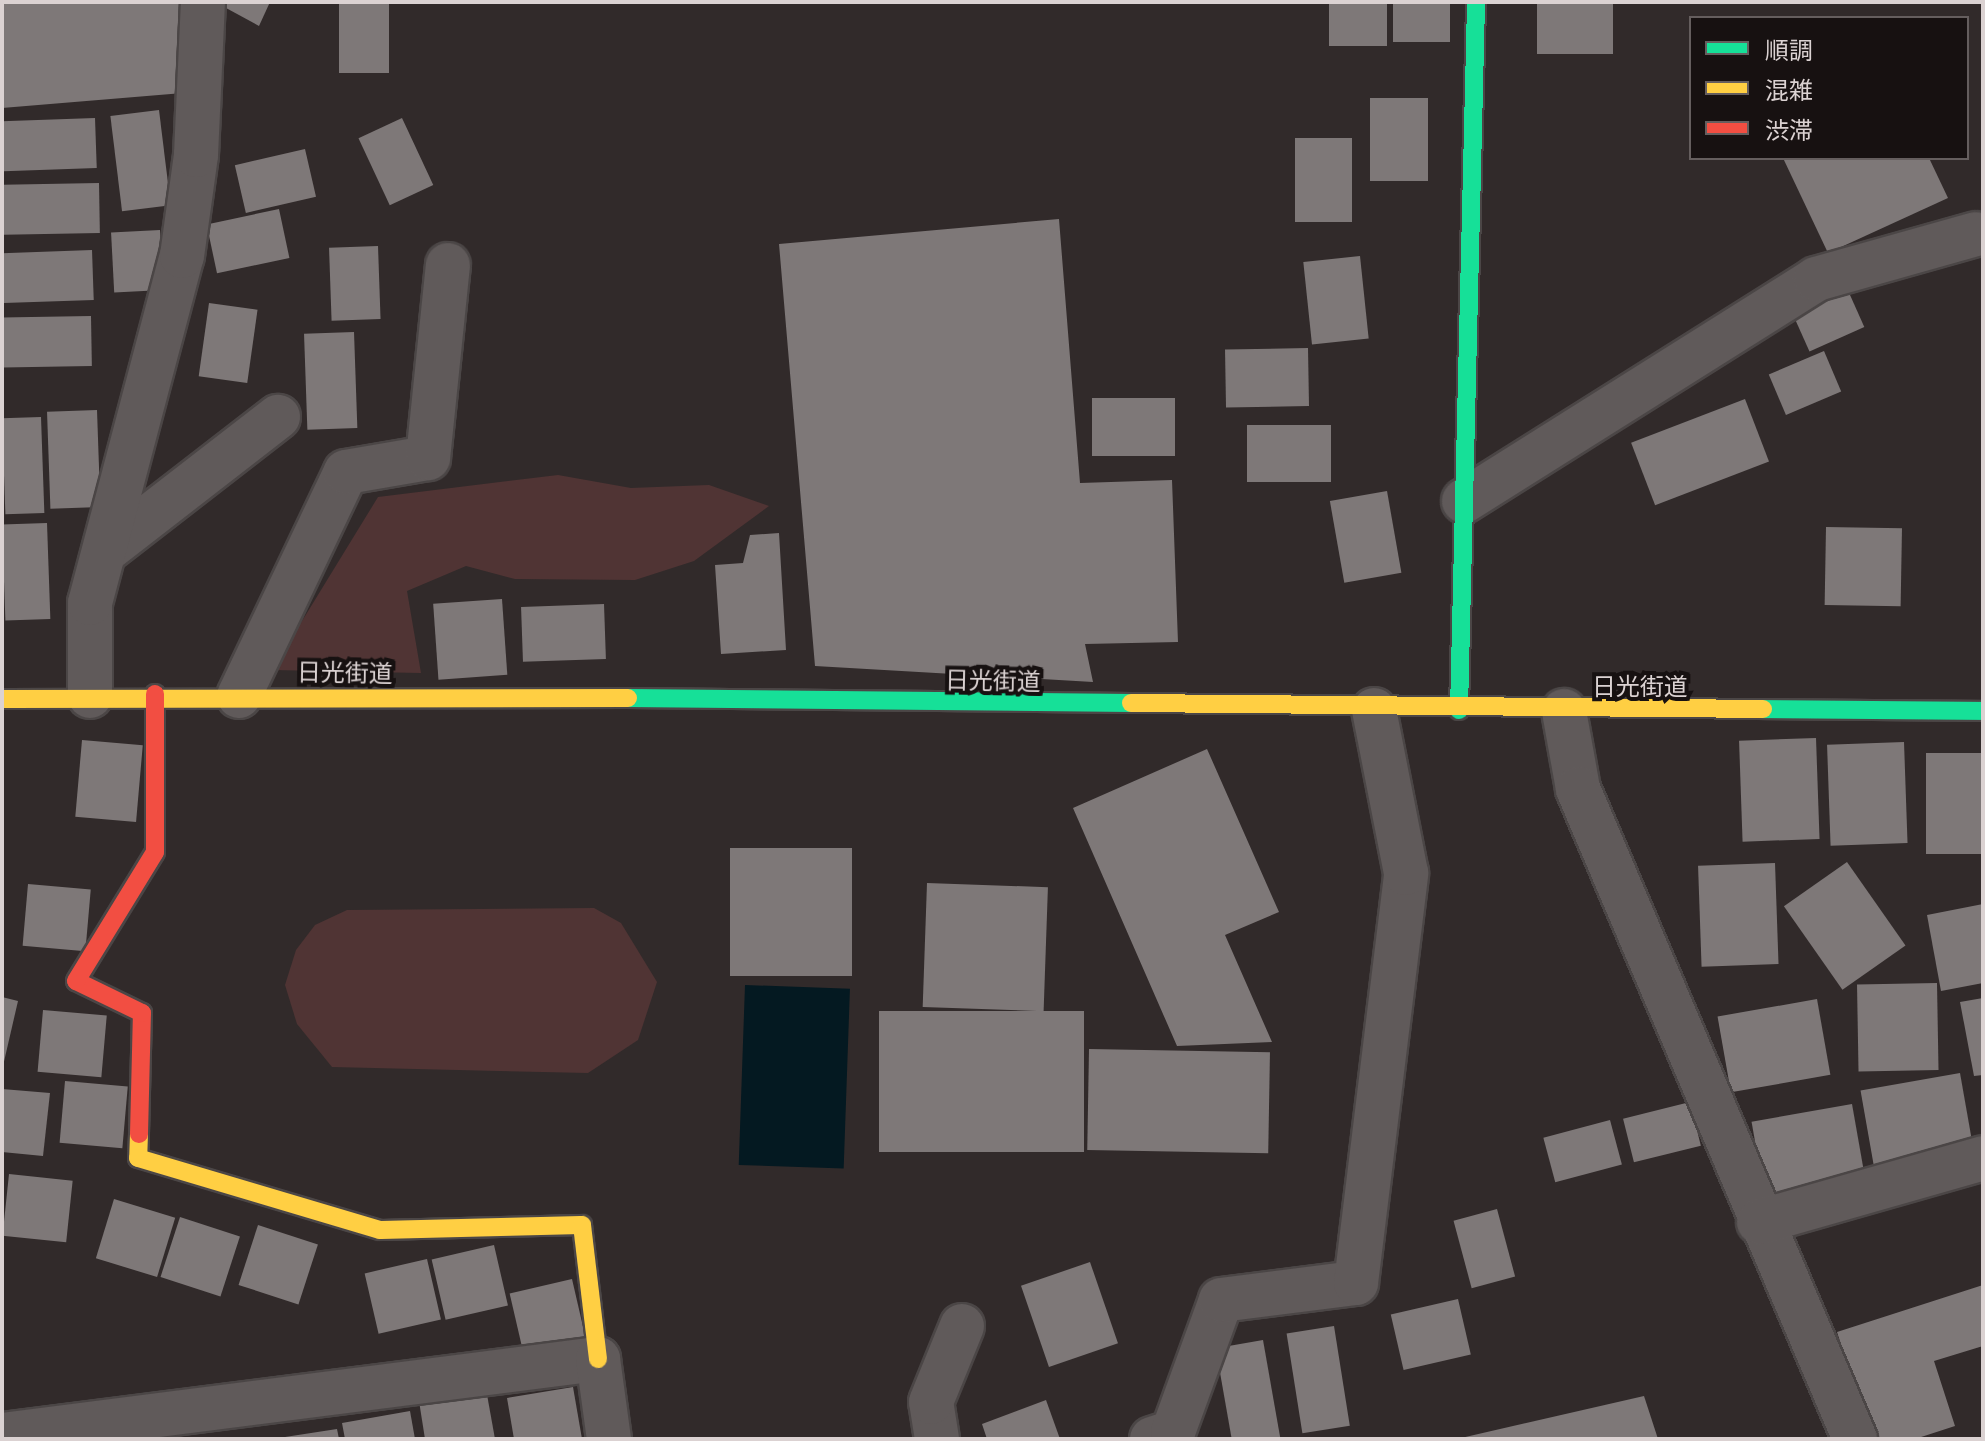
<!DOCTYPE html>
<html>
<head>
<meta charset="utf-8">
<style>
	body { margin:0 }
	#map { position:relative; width:1985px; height:1441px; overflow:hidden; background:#312a2a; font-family:"Asap Condensed","Noto Sans JP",sans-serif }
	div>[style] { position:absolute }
	.green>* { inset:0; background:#503434 }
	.water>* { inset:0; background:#041921; transform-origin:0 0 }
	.building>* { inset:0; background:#7e7878; transform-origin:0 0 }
	.roads { filter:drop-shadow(2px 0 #4b4646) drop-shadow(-2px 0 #4b4646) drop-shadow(0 2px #4b4646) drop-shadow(0 -2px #4b4646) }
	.street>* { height:44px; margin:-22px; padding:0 22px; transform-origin:22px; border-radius:22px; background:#605a5a }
	.fast>* { height:18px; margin:-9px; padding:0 9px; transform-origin:9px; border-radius:9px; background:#16e098 }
	.slow>* { height:18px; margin:-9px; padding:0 9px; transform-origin:9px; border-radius:9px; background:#ffcf43 }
	.jam>* { height:18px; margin:-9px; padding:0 9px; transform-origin:9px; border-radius:9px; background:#f24e42 }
	span { translate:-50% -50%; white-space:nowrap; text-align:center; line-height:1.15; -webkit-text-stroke:8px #171111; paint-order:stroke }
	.street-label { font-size:24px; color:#dbd2d2 }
	.frame { position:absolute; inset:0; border:4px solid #dbd2d2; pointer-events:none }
	.legend { position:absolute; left:1689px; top:16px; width:280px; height:144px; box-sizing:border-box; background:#171111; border:2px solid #655e5e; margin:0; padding:10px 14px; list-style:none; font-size:24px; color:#dbd2d2 }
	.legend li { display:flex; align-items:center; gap:16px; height:40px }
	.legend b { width:40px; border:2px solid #655e5e }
</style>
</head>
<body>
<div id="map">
	<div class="green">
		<div style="clip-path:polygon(558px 475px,631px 488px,709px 485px,769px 506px,694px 561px,635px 580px,515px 579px,466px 566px,407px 591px,421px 673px,272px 670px,378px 497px)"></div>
		<div style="clip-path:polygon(594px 908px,621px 923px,657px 982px,638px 1040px,588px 1073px,332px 1067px,297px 1024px,285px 985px,296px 950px,315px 925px,347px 910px)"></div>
	</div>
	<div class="water">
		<div style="left:745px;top:985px;width:105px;height:180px;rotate:2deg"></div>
	</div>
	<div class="building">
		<div style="clip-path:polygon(2px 2px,194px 2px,183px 93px,2px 108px)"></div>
		<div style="clip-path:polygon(215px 2px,270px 2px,259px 26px)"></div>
		<div style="left:339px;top:2px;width:50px;height:71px"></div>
		<div style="left:1329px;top:2px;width:58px;height:44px"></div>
		<div style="left:1393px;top:2px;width:57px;height:40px"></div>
		<div style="left:1537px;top:2px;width:76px;height:52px"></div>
		<div style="left:1370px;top:98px;width:58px;height:83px"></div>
		<div style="left:159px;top:110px;width:96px;height:49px;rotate:83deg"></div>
		<div style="left:95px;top:118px;width:50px;height:93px;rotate:88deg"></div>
		<div style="left:402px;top:118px;width:74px;height:48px;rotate:65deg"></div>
		<div style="left:1295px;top:138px;width:57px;height:84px"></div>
		<div style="left:305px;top:149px;width:49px;height:72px;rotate:77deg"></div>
		<div style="clip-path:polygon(1783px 158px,1929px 158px,1948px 198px,1828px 253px)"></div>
		<div style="left:99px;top:183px;width:50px;height:96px;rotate:89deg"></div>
		<div style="left:279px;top:209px;width:50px;height:74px;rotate:78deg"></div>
		<div style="clip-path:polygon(1059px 219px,1080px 483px,1172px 480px,1178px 642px,1085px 644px,1093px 682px,815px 666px,779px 244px)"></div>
		<div style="left:160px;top:230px;width:60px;height:49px;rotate:87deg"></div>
		<div style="left:378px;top:246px;width:73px;height:49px;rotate:88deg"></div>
		<div style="left:92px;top:250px;width:50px;height:90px;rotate:88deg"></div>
		<div style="left:1360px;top:256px;width:83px;height:57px;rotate:84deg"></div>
		<div style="left:1846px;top:286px;width:45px;height:60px;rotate:66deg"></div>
		<div style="left:209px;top:303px;width:49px;height:74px;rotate:8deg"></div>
		<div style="left:91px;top:316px;width:50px;height:89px;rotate:89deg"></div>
		<div style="left:354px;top:332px;width:96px;height:50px;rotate:88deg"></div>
		<div style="left:1308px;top:348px;width:58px;height:83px;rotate:89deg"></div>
		<div style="left:1824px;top:351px;width:44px;height:60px;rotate:67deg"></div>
		<div style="left:1092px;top:398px;width:83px;height:58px"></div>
		<div style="left:1745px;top:399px;width:67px;height:122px;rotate:69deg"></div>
		<div style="left:97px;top:410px;width:97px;height:50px;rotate:88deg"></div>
		<div style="left:41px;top:417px;width:96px;height:39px;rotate:88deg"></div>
		<div style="left:1247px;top:425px;width:84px;height:57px"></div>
		<div style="left:1387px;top:491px;width:83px;height:58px;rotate:80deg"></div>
		<div style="left:47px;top:523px;width:96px;height:45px;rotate:88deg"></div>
		<div style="left:1826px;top:527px;width:76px;height:78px;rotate:1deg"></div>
		<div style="clip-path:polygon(779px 533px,786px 650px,721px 654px,715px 565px,743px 563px,750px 535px)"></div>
		<div style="left:502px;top:599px;width:76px;height:69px;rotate:86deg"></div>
		<div style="left:604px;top:604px;width:55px;height:83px;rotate:88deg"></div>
		<div style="left:1816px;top:738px;width:101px;height:77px;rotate:88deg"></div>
		<div style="left:82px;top:740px;width:61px;height:77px;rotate:5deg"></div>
		<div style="left:1904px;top:742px;width:101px;height:77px;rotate:88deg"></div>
		<div style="clip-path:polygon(1207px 749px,1279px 912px,1225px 935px,1272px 1042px,1177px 1046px,1073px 808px)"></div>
		<div style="left:1983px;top:753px;width:101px;height:57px;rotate:90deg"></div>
		<div style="left:730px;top:848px;width:122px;height:128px"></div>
		<div style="left:1847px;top:862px;width:102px;height:77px;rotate:55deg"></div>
		<div style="left:1775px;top:863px;width:101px;height:77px;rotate:88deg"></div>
		<div style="left:927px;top:883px;width:121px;height:124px;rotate:2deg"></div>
		<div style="left:28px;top:884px;width:63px;height:62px;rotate:5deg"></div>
		<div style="clip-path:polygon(1983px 904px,1983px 983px,1941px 991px,1927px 915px)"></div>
		<div style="left:1937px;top:983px;width:87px;height:80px;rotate:89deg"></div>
		<div style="clip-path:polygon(2px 997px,18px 1001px,3px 1066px,2px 1066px)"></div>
		<div style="clip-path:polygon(1983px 998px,1983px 1075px,1974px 1076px,1960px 1002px)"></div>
		<div style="left:1817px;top:999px;width:77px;height:101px;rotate:80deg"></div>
		<div style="left:43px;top:1010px;width:64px;height:62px;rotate:5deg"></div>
		<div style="left:879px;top:1011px;width:205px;height:141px"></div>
		<div style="left:1089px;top:1049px;width:181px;height:101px;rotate:1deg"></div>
		<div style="left:1960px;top:1073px;width:77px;height:101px;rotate:80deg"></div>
		<div style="left:65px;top:1081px;width:63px;height:62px;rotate:5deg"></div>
		<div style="clip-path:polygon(2px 1089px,50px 1093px,43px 1156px,2px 1152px)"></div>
		<div style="left:1690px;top:1102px;width:45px;height:69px;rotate:76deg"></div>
		<div style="left:1852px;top:1104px;width:77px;height:102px;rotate:80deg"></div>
		<div style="left:1610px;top:1120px;width:46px;height:69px;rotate:75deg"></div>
		<div style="left:9px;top:1174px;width:64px;height:62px;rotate:6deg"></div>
		<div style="left:114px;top:1199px;width:64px;height:62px;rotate:17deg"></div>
		<div style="left:1497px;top:1209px;width:70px;height:45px;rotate:75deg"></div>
		<div style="left:180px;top:1217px;width:63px;height:63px;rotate:18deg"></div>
		<div style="left:258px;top:1225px;width:63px;height:63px;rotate:18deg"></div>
		<div style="left:494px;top:1245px;width:62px;height:64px;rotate:77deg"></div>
		<div style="left:427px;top:1259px;width:62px;height:64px;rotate:77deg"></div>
		<div style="left:1090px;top:1262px;width:86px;height:73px;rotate:71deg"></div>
		<div style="left:572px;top:1279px;width:63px;height:64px;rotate:77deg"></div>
		<div style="clip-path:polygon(1983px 1285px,1983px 1346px,1934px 1361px,1955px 1426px,1915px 1439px,1872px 1439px,1837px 1332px)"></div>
		<div style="left:1458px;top:1299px;width:57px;height:69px;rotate:77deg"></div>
		<div style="left:1334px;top:1326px;width:101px;height:48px;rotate:81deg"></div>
		<div style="left:1263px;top:1340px;width:100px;height:48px;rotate:80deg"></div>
		<div style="clip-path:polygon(573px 1387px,582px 1439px,514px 1439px,507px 1398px)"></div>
		<div style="clip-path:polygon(486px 1389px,495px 1439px,425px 1439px,419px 1401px)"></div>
		<div style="clip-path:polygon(1644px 1396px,1658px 1439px,1461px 1439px,1461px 1438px)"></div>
		<div style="clip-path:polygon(1046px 1400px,1060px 1439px,987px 1439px,982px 1424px)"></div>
		<div style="clip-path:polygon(410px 1411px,415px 1439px,345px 1439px,342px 1423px)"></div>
		<div style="clip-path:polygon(337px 1429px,339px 1439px,286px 1439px,285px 1437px)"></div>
	</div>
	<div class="roads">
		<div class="street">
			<div style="left:1464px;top:501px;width:416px;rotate:-32.2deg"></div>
			<div style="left:1816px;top:279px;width:166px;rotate:-15.7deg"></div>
			<div style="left:105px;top:551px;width:219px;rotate:-37.8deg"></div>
			<div style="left:90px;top:696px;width:93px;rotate:-90deg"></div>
			<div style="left:90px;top:603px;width:359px;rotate:-75.2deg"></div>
			<div style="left:182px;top:256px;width:102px;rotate:-82.1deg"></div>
			<div style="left:196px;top:155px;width:153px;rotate:-87.4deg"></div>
			<div style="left:239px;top:696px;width:248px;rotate:-64.5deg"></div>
			<div style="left:346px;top:472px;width:83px;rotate:-9.7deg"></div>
			<div style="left:428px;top:458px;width:194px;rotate:-84.1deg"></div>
			<div style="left:1564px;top:711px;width:79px;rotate:79.8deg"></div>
			<div style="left:1578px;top:789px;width:707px;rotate:66.92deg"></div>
			<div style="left:1759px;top:1222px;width:233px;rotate:-15.9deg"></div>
			<div style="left:2px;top:1435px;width:601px;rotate:-7.27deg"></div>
			<div style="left:598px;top:1359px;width:81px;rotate:82.2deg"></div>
			<div style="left:937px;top:1439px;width:37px;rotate:-99deg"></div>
			<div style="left:931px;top:1402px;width:82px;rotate:-67.8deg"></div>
			<div style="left:1152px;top:1439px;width:22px;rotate:-18deg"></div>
			<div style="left:1173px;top:1432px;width:140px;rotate:-70deg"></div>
			<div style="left:1221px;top:1300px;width:136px;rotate:-7.2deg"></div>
			<div style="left:1356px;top:1283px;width:413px;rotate:-83deg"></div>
			<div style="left:1406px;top:873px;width:166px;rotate:-101.1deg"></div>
		</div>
		<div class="fast">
			<div style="left:628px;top:698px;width:503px;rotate:0.57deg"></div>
			<div style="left:1763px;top:709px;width:220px;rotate:0.5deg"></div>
			<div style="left:1459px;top:710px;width:708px;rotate:-88.62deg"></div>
		</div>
		<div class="slow">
			<div style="left:2px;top:699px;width:626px;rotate:-0.09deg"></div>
			<div style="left:1131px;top:703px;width:632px;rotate:0.54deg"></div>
			<div style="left:139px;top:1134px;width:24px;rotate:92deg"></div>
			<div style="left:138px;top:1158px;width:252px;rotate:16.6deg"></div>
			<div style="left:380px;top:1230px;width:202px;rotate:-1.4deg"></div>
			<div style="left:582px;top:1225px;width:135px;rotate:83.2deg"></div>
		</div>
		<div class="jam">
			<div style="left:139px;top:1134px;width:121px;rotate:-88.6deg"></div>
			<div style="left:142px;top:1013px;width:73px;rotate:-154.1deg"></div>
			<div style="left:76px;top:981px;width:151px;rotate:-58.5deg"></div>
			<div style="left:155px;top:852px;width:158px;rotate:-90deg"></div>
		</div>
	</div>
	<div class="street-label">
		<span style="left:345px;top:673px;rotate:1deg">日光街道</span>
		<span style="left:993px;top:681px;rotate:1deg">日光街道</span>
		<span style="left:1640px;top:687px">日光街道</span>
	</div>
	<div class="frame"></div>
	<ul class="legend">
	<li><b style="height:10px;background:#16e098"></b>順調</li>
	<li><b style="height:10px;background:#ffcf43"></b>混雑</li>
	<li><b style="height:10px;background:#f24e42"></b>渋滞</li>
	</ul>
</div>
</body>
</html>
